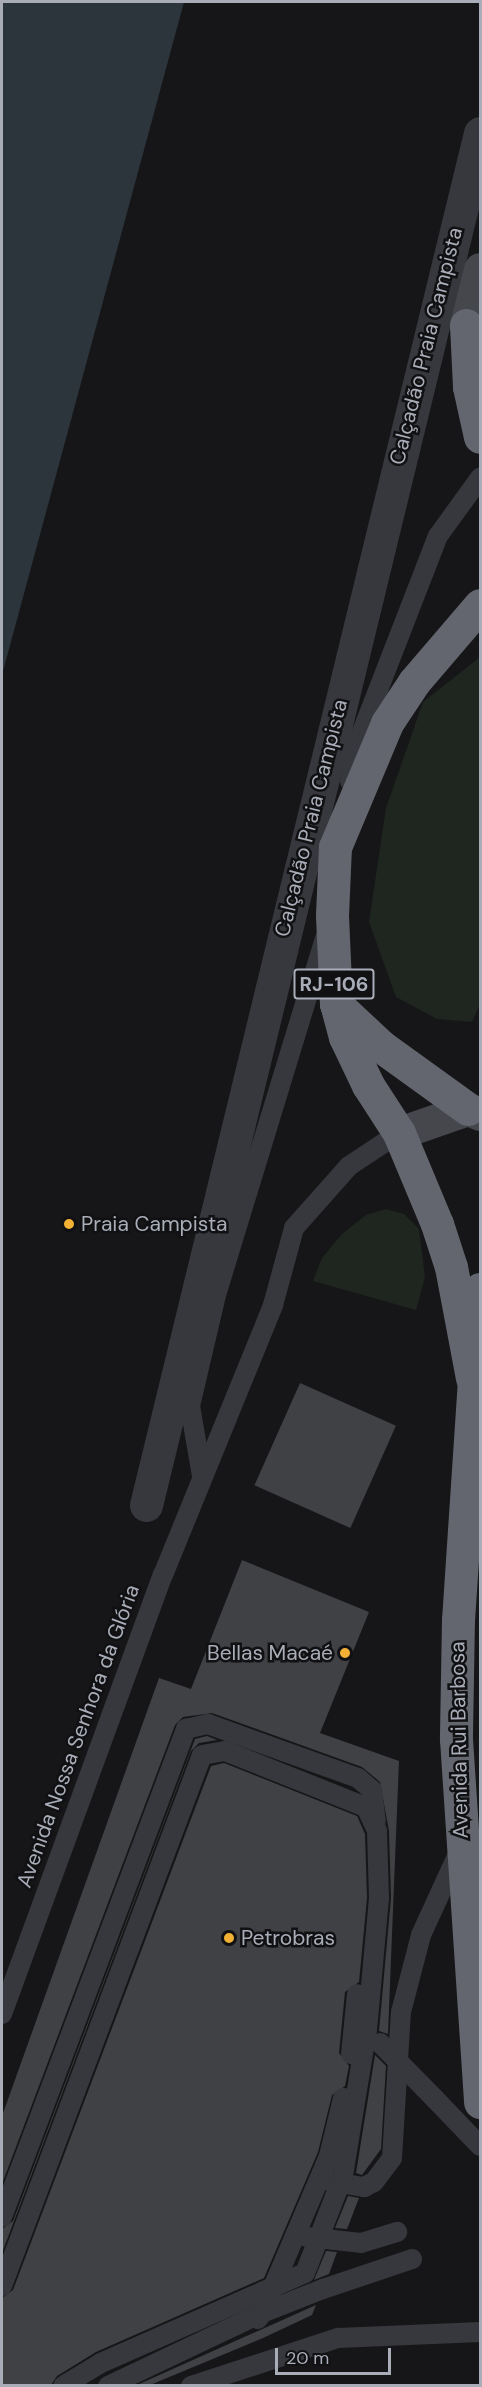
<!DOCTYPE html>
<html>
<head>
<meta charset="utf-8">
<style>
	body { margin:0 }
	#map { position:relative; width:482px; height:2387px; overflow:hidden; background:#161618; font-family:"DM Sans",sans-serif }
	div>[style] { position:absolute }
	.green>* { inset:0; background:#1e261f }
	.water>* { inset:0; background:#2c353c }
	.building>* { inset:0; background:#404145; transform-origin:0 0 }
	.lane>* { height:20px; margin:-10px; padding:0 10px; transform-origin:10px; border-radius:10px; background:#37383d }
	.street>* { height:33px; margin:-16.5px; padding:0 16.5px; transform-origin:16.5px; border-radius:16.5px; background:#37383d }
	.secondary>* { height:33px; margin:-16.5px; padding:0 16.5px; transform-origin:16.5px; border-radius:16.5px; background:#45474d }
	.highway>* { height:33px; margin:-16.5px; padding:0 16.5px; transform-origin:16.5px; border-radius:16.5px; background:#63666e }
	.lane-bridge>* { height:20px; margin:-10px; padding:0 10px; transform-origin:10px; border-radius:10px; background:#37383d }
	.dots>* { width:16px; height:16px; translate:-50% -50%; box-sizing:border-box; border:3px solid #111113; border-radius:50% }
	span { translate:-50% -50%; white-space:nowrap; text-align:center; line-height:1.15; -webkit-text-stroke:5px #111113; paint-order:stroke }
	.shield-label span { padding:2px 4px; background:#111113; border:2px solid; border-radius:4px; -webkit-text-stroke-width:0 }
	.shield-label { font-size:20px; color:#a8adb8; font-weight:700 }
	.street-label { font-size:21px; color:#a8adb8 }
	.poi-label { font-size:21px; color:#a8adb8 }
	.left { translate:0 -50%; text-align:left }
	.right { translate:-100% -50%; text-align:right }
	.frame { position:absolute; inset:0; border:3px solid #a8adb8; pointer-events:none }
	.scale { position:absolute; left:275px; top:2348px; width:116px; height:27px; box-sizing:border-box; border:3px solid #a8adb8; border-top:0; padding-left:8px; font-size:18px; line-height:21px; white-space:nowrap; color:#a8adb8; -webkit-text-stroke:4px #111113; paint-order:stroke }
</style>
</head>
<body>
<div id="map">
	<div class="green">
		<div style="clip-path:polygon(480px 657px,480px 1004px,472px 1022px,437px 1019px,396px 997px,369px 922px,386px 808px,423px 702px)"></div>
		<div style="clip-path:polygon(386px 1209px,404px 1214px,419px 1229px,425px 1277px,416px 1310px,313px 1281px,322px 1258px,342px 1234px,366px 1215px)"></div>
	</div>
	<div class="water">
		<div style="clip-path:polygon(2px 2px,184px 2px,2px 675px)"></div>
	</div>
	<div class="building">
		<div style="left:300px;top:1383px;width:105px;height:112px;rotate:24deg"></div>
		<div style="clip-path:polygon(242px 1560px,369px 1612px,320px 1733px,399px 1761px,388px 2034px,379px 2031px,391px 1898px,389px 1831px,380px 1782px,362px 1767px,212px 1713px,183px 1717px,175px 1725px,2px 2184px,2px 2116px,159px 1678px,191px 1689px)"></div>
		<div style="clip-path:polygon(207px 1736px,217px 1740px,199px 1743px,191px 1751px,2px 2253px,2px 2229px,13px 2221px,195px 1739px)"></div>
		<div style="clip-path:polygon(224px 1763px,357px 1816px,365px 1834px,367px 1898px,359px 1982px,345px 1992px,339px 2053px,349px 2066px,345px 2086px,332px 2095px,318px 2152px,264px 2278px,96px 2352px,57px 2376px,51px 2385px,2px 2385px,2px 2298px,13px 2290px,211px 1766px)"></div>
		<div style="clip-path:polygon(375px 2055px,386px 2066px,381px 2149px,362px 2175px,356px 2173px)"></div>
		<div style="clip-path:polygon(348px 2196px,359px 2198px,347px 2229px,335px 2228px)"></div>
		<div style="clip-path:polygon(326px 2251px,337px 2252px,329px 2274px,314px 2280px)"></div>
		<div style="clip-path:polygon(316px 2305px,312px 2315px,263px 2338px,150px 2385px,137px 2385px)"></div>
	</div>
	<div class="lane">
		<div style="left:350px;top:781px;width:40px;rotate:-78deg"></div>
		<div style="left:358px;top:742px;width:221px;rotate:-68.8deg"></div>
		<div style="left:438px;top:536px;width:72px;rotate:-54.1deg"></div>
		<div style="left:202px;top:1476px;width:71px;rotate:-99.7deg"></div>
		<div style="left:190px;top:1406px;width:114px;rotate:-76.8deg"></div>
		<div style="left:216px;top:1295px;width:373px;rotate:-73deg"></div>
		<div style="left:2px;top:2014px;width:468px;rotate:-69.9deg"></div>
		<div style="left:163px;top:1575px;width:292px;rotate:-67.8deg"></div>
		<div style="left:273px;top:1305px;width:80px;rotate:-74.7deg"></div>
		<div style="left:294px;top:1228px;width:83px;rotate:-48.4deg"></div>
		<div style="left:349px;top:1166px;width:60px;rotate:-33.4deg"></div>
		<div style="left:351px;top:2054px;width:60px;rotate:-84.3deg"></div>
		<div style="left:435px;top:2099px;width:65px;rotate:46.2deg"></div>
		<div style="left:329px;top:2181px;width:36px;rotate:10deg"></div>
		<div style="left:364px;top:2187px;width:11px;rotate:-27deg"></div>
		<div style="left:374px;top:2182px;width:30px;rotate:-53deg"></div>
		<div style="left:392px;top:2158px;width:146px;rotate:-86.5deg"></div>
		<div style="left:401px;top:2012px;width:80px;rotate:-75.4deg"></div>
		<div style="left:421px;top:1935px;width:91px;rotate:-65.4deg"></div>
		<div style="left:2px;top:2217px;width:522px;rotate:-69.34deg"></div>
		<div style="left:186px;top:1729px;width:23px;rotate:-13deg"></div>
		<div style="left:208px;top:1724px;width:159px;rotate:19.8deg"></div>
		<div style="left:358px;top:1778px;width:18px;rotate:41deg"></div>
		<div style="left:372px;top:1790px;width:31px;rotate:83deg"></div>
		<div style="left:307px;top:2237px;width:54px;rotate:6.3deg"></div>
		<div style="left:361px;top:2243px;width:38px;rotate:-17deg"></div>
		<div style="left:2px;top:2286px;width:567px;rotate:-69.36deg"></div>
		<div style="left:202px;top:1755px;width:23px;rotate:-10deg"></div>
		<div style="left:225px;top:1751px;width:152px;rotate:21.7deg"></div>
		<div style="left:366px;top:1807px;width:26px;rotate:65deg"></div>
		<div style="left:377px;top:1831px;width:67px;rotate:88.3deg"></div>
		<div style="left:379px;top:1898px;width:132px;rotate:95.2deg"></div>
		<div style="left:367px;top:2029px;width:149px;rotate:99.3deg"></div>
		<div style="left:343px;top:2176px;width:104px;rotate:111.4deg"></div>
		<div style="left:305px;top:2273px;width:223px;rotate:156.2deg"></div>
		<div style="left:101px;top:2363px;width:44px;rotate:148.8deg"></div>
		<div style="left:258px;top:2319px;width:7px;rotate:-56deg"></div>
		<div style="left:262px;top:2313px;width:66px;rotate:-21.5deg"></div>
		<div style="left:323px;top:2289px;width:94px;rotate:-18.6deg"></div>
		<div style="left:108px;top:2386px;width:170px;rotate:-25.4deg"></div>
		<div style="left:262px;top:2313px;width:171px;rotate:-66.9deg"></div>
		<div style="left:329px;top:2156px;width:60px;rotate:-76.4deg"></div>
		<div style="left:191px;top:2386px;width:155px;rotate:-18.1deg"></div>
		<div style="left:338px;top:2338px;width:142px;rotate:-2.4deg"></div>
	</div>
	<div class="street">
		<div style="left:146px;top:1505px;width:1412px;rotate:-76.32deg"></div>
	</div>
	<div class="secondary">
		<div style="left:480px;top:269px;width:58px;rotate:104deg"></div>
		<div style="left:466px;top:325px;width:26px;rotate:58deg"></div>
		<div style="left:399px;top:1133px;width:73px;rotate:-19.2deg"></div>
		<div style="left:468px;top:1109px;width:13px;rotate:23deg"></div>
	</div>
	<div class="highway">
		<div style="left:466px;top:325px;width:62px;rotate:87.2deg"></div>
		<div style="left:469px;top:387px;width:51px;rotate:77.6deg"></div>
		<div style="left:336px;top:1004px;width:63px;rotate:43.1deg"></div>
		<div style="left:382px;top:1047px;width:106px;rotate:35.8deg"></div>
		<div style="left:480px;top:1289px;width:331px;rotate:93.8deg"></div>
		<div style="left:458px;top:1619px;width:120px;rotate:91deg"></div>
		<div style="left:456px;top:1739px;width:364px;rotate:86.2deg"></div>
		<div style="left:472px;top:1378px;width:113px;rotate:-100.7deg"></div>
		<div style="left:451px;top:1267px;width:45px;rotate:-108deg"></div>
		<div style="left:437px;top:1224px;width:99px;rotate:-112.7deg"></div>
		<div style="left:399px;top:1133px;width:57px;rotate:-122.9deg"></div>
		<div style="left:368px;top:1085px;width:53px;rotate:-115.6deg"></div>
		<div style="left:345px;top:1037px;width:34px;rotate:-105deg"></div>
		<div style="left:336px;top:1004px;width:89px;rotate:-92.6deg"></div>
		<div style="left:332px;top:915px;width:68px;rotate:-87.5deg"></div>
		<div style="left:335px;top:847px;width:134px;rotate:-67.2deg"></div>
		<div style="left:387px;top:723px;width:49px;rotate:-56.6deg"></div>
		<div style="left:414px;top:682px;width:101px;rotate:-49.4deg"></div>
	</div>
	<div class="lane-bridge">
		<div style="left:380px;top:2043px;width:78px;rotate:45.5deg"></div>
	</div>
	<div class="dots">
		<div style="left:69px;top:1224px;background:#f2b134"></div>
		<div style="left:345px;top:1653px;background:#f2b134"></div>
		<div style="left:229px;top:1938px;background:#f2b134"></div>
	</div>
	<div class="shield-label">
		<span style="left:334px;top:984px">RJ-106</span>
	</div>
	<div class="street-label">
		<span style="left:426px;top:346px;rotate:-76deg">Calçadão Praia Campista</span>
		<span style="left:311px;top:818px;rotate:-76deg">Calçadão Praia Campista</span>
		<span style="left:78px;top:1736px;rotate:-70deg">Avenida Nossa Senhora da Glória</span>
		<span style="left:459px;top:1740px;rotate:-91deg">Avenida Rui Barbosa</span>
	</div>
	<div class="poi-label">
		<span class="left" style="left:81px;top:1224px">Praia Campista</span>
		<span class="right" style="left:333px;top:1653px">Bellas Macaé</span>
		<span class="left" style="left:241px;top:1938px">Petrobras</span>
	</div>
	<div class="frame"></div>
	<div class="scale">20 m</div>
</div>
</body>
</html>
